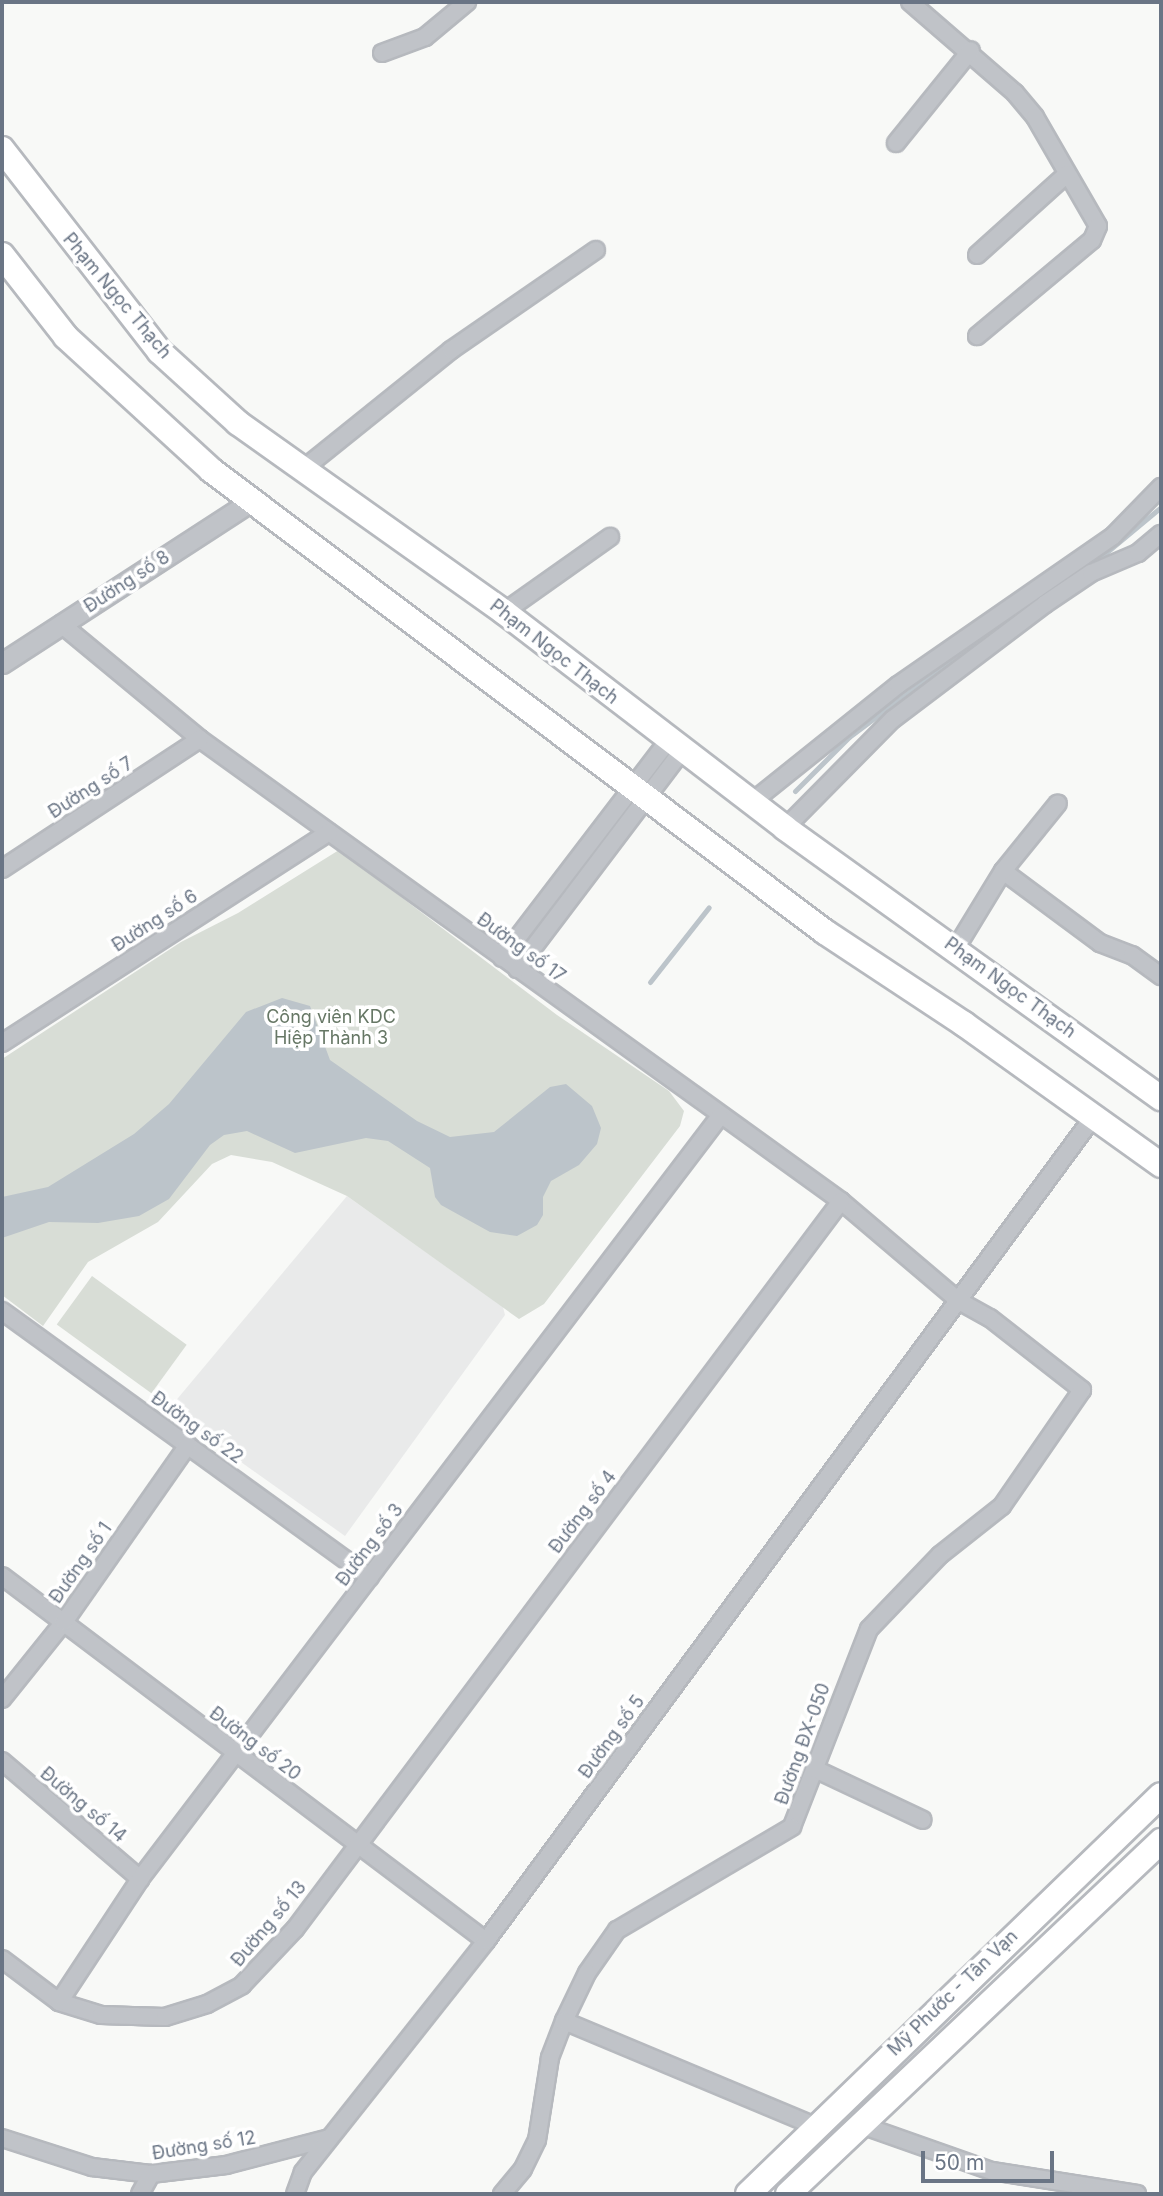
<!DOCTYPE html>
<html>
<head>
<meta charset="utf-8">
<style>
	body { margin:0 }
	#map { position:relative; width:1163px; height:2196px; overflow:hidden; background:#f8f9f7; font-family:Inter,sans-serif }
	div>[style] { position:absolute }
	.built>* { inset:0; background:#e9eaea }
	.green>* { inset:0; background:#d8ddd6; transform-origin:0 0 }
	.water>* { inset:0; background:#bcc4ca }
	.stream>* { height:5px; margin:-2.5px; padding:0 2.5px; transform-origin:2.5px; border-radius:2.5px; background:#bcc4ca }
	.roads { filter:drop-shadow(2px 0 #b6b9be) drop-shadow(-2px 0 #b6b9be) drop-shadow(0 2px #b6b9be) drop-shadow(0 -2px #b6b9be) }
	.minor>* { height:16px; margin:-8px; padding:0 8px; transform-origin:8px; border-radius:8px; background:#c0c3c8 }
	.tertiary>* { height:19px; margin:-9.5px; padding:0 9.5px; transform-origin:9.5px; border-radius:9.5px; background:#c0c3c8 }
	.primary>* { height:24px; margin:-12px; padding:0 12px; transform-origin:12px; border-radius:12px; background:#fff }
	span { translate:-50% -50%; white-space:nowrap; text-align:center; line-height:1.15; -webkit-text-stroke:7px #fff; paint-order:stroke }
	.street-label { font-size:18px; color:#6a7585 }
	.park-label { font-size:18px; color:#667765 }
	.frame { position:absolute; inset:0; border:4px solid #6a7585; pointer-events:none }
	.scale { position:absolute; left:921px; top:2151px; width:133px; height:32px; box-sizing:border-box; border:4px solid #6a7585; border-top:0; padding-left:9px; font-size:21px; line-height:24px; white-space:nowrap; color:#6a7585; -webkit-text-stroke:5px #fff; paint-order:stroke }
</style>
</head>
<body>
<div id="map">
	<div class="built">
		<div style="clip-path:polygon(347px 1196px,503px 1307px,505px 1315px,345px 1536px,168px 1410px)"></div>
	</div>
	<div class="green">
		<div style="clip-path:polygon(339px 850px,557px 1015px,669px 1091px,684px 1111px,680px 1126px,544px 1304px,519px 1319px,347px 1196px,272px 1162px,231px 1155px,212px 1164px,158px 1222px,88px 1262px,43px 1326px,2px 1295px,2px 1059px,181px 942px,238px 913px)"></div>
		<div style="left:92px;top:1276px;width:117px;height:60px;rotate:36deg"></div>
	</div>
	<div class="water">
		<div style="clip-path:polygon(282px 998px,310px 1006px,330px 1060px,417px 1121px,450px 1137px,494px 1132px,550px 1087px,566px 1084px,592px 1106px,601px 1128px,597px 1144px,579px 1165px,551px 1181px,543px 1197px,543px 1215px,537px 1225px,517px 1236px,490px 1232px,441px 1205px,435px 1197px,430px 1168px,388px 1141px,366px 1138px,295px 1153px,247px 1131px,224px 1135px,210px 1145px,169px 1199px,139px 1216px,98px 1223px,49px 1222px,2px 1238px,2px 1197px,48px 1187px,134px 1134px,169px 1104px,246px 1012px)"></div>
	</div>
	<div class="stream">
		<div style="left:1103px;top:564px;width:8px;rotate:-97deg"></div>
		<div style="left:1102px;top:556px;width:77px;rotate:-39.7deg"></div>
		<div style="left:795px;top:791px;width:76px;rotate:-45deg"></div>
		<div style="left:849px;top:737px;width:197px;rotate:-36.8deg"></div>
		<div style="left:650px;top:982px;width:95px;rotate:-51.8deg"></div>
	</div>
	<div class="roads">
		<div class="minor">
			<div style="left:910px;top:2px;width:139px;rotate:40.9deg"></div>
			<div style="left:1015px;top:93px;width:31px;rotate:50deg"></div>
			<div style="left:1035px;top:117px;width:126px;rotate:60deg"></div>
			<div style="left:1098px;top:226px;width:15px;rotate:113deg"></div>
			<div style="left:1092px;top:240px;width:150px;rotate:140.1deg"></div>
			<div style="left:382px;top:53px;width:46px;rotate:-20.4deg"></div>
			<div style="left:425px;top:37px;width:55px;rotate:-39.8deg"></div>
			<div style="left:896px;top:143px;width:119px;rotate:-51.1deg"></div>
			<div style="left:977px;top:255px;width:121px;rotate:-42deg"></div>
			<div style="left:302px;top:470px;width:191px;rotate:-38.8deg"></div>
			<div style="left:451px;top:350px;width:176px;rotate:-34.6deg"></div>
			<div style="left:504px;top:612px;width:130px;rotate:-35.3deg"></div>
			<div style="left:61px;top:624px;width:180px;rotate:39.6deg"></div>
			<div style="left:200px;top:739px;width:790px;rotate:35.78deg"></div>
			<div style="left:841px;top:1201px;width:155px;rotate:40.3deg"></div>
			<div style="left:959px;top:1301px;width:35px;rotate:29deg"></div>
			<div style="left:990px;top:1318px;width:117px;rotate:38deg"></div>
			<div style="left:1082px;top:1390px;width:141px;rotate:124.6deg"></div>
			<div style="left:1002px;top:1506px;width:79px;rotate:141.7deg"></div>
			<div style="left:940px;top:1555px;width:103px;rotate:133.8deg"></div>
			<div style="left:869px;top:1629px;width:212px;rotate:111.3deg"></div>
			<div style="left:792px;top:1827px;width:203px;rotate:149.5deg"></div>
			<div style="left:617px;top:1930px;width:52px;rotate:124.9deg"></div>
			<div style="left:587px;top:1973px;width:53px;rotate:115.6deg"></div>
			<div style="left:564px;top:2021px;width:40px;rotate:111deg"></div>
			<div style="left:550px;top:2058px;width:83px;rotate:99deg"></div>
			<div style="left:537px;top:2140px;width:32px;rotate:116deg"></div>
			<div style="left:523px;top:2169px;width:33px;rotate:130deg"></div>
			<div style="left:752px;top:802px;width:187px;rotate:-38.7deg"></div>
			<div style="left:898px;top:685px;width:262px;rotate:-34.7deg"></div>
			<div style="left:1113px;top:536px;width:69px;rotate:-45.6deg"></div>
			<div style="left:785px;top:828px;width:153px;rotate:-45.3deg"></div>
			<div style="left:893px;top:719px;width:191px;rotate:-37.1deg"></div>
			<div style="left:1045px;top:604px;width:55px;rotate:-34deg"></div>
			<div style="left:1091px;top:573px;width:51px;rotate:-23.1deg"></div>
			<div style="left:1138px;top:553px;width:30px;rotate:-40deg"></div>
			<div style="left:2px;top:869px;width:237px;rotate:-33.3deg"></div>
			<div style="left:1003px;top:871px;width:121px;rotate:36.6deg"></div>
			<div style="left:1100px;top:943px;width:34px;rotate:21deg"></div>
			<div style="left:1132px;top:955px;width:36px;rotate:36deg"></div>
			<div style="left:956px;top:948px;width:90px;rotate:-58.6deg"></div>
			<div style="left:1003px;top:871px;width:87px;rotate:-51deg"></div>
			<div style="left:502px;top:958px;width:273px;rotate:-52.6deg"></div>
			<div style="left:517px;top:969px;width:273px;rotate:-52.9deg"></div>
			<div style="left:2px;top:1043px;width:389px;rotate:-32.8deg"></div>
			<div style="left:2px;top:1311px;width:454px;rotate:35.9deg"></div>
			<div style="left:2px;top:1576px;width:606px;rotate:37.02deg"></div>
			<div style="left:2px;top:1699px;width:99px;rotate:-51.2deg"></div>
			<div style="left:64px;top:1622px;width:216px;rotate:-55deg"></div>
			<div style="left:2px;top:1761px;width:182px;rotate:40.5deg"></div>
			<div style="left:815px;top:1769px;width:119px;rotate:25.3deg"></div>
			<div style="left:2px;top:1959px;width:71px;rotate:37deg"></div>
			<div style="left:59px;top:2002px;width:44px;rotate:17.2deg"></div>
			<div style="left:101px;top:2015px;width:64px;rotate:1.8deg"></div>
			<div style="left:165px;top:2017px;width:44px;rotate:-17.2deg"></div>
			<div style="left:207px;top:2004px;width:40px;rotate:-28deg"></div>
			<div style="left:242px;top:1985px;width:77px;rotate:-46.6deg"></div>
			<div style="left:295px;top:1929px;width:910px;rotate:-53.13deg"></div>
			<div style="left:59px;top:2002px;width:147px;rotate:-56.6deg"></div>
			<div style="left:140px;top:1879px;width:958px;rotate:-52.76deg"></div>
			<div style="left:564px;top:2021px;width:274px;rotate:22.7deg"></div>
			<div style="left:864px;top:2126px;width:136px;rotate:19.4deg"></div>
			<div style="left:992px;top:2171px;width:147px;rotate:9deg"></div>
			<div style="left:2px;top:2138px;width:95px;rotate:17.9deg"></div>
			<div style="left:92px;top:2167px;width:59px;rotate:6.8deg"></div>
			<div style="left:151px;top:2174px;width:76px;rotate:-6.8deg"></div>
			<div style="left:226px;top:2165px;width:107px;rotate:-14.6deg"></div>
			<div style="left:140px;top:2194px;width:23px;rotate:-61deg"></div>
			<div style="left:295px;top:2194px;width:23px;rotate:-70deg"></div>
			<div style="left:303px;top:2172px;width:295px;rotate:-51.6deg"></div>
			<div style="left:486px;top:1941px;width:1025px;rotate:-53.61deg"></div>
		</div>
		<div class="tertiary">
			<div style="left:2px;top:663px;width:299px;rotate:-33deg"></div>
		</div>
		<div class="primary">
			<div style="left:2px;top:149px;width:257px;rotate:52.1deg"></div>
			<div style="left:160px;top:352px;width:105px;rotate:42.3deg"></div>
			<div style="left:238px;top:423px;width:326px;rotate:35.4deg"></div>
			<div style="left:504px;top:612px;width:354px;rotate:37.5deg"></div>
			<div style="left:785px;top:828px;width:463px;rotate:35.7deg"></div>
			<div style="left:2px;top:255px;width:104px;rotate:52deg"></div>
			<div style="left:66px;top:337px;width:197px;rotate:42.5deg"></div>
			<div style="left:211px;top:470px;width:768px;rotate:36.96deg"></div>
			<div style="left:825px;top:932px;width:167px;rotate:33.5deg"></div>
			<div style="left:964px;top:1024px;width:242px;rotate:35.6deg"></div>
			<div style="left:748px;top:2194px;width:574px;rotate:-44.01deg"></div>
			<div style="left:788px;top:2194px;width:514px;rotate:-43.42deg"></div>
		</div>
	</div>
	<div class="street-label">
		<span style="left:117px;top:296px;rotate:50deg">Phạm Ngọc Thạch</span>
		<span style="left:127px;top:582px;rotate:-33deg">Đường số 8</span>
		<span style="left:554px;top:652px;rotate:38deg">Phạm Ngọc Thạch</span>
		<span style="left:91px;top:788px;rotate:-33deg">Đường số 7</span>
		<span style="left:155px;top:921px;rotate:-33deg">Đường số 6</span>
		<span style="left:521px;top:948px;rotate:36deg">Đường số 17</span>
		<span style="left:1010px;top:988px;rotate:36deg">Phạm Ngọc Thạch</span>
		<span style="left:197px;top:1428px;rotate:36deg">Đường số 22</span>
		<span style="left:583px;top:1512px;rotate:-53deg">Đường số 4</span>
		<span style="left:370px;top:1545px;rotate:-53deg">Đường số 3</span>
		<span style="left:81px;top:1563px;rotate:-55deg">Đường số 1</span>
		<span style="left:612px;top:1737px;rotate:-54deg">Đường số 5</span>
		<span style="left:255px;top:1744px;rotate:37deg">Đường số 20</span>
		<span style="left:803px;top:1744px;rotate:-70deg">Đường ĐX-050</span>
		<span style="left:83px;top:1805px;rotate:40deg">Đường số 14</span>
		<span style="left:269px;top:1924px;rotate:-50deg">Đường số 13</span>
		<span style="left:953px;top:1993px;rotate:-44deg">Mỹ Phước - Tân Vạn</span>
		<span style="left:204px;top:2146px;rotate:-9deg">Đường số 12</span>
	</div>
	<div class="park-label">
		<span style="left:331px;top:1028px">Công viên KDC<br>Hiệp Thành 3</span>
	</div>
	<div class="frame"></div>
	<div class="scale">50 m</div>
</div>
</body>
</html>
